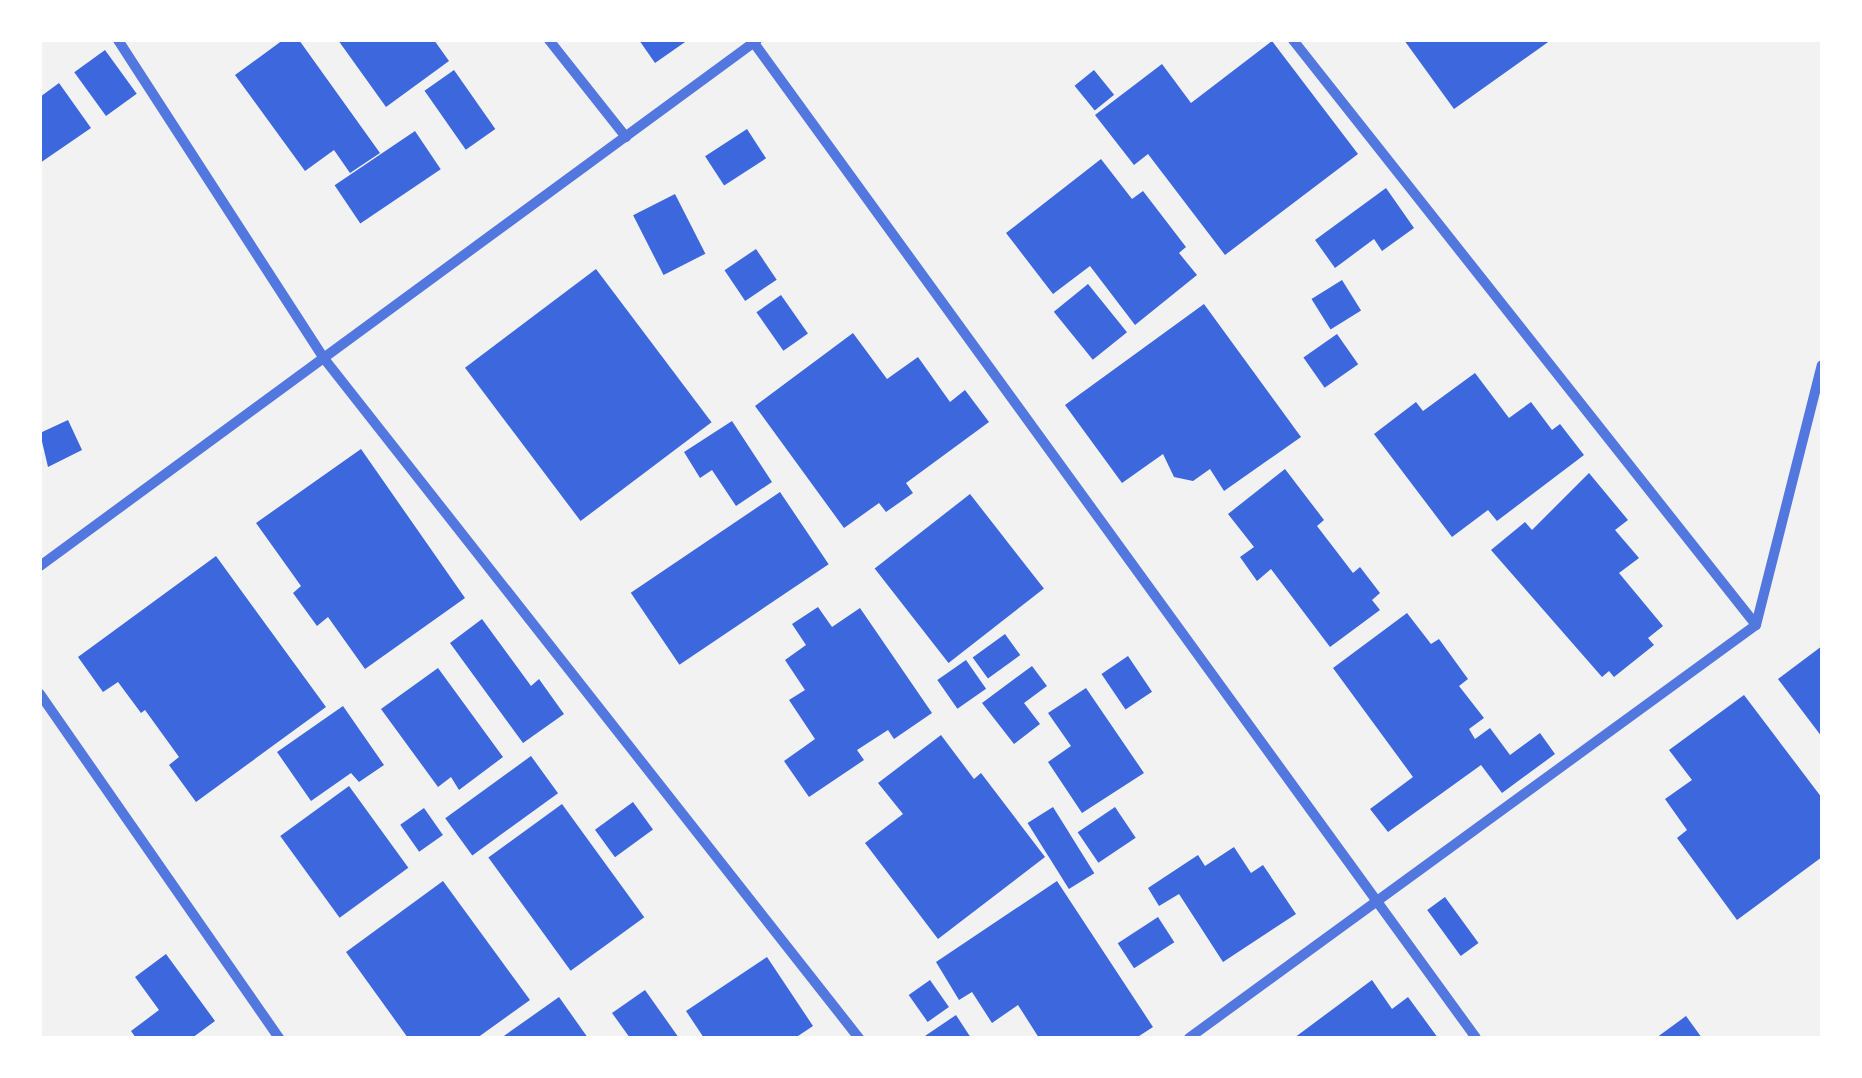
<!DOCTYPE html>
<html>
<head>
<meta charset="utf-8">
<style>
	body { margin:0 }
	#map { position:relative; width:1862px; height:1078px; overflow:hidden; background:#f2f2f2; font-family:"Alegreya Sans",sans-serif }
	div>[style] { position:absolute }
	.building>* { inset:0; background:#3d67dc; transform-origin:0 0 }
	.minor>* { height:10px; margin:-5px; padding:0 5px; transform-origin:5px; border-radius:5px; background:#5277de }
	span { translate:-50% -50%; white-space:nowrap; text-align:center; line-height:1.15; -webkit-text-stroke:8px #fff; paint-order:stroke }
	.frame { position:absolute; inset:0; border:42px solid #fff; pointer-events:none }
</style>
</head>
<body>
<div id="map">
	<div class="building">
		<div style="clip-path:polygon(283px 40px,299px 40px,380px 153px,350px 173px,334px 150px,305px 171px,235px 75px)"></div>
		<div style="clip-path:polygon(338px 40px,434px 40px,449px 61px,386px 107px)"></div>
		<div style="clip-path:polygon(639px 40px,688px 40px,655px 63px)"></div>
		<div style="clip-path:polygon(1404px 40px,1551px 40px,1454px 109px)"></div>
		<div style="clip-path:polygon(1272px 41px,1358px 154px,1225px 255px,1148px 154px,1134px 165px,1095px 115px,1162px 64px,1191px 103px)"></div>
		<div style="left:105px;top:50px;width:54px;height:38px;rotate:54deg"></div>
		<div style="left:454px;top:70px;width:72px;height:36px;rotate:55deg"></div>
		<div style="left:1094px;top:70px;width:32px;height:25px;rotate:51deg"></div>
		<div style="clip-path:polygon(59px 83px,91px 128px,40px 163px,40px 97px)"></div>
		<div style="left:747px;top:129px;width:35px;height:50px;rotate:57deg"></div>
		<div style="left:415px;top:131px;width:46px;height:97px;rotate:56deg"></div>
		<div style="clip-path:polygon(1101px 159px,1132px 199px,1143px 191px,1186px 247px,1179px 253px,1197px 275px,1135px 325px,1090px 266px,1053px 294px,1006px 233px)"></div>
		<div style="clip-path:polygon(1386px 188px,1414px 228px,1382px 251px,1374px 239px,1335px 268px,1315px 240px)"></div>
		<div style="left:675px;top:194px;width:67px;height:47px;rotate:63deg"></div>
		<div style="left:756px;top:249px;width:37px;height:38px;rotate:56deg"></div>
		<div style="left:596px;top:269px;width:192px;height:164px;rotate:53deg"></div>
		<div style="left:1342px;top:280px;width:36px;height:36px;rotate:58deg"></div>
		<div style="left:1088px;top:284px;width:62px;height:44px;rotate:51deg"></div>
		<div style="left:781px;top:295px;width:47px;height:30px;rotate:55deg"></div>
		<div style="clip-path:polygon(1204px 304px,1301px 437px,1224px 491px,1210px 469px,1193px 481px,1174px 477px,1163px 454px,1122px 483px,1065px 405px)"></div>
		<div style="clip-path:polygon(853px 333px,887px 379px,918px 357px,950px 402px,965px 390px,989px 422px,906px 483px,913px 493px,886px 512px,879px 503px,844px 528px,755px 406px)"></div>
		<div style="left:1337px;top:334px;width:37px;height:41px;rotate:55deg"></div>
		<div style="clip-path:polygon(1475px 373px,1509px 418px,1531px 402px,1552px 430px,1560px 424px,1584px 455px,1497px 521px,1488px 510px,1452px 537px,1374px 434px,1416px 402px,1423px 411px)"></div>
		<div style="clip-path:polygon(68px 420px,82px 450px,48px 467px,40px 433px)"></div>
		<div style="clip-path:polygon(732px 421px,772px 482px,736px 506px,712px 470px,700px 478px,684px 452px)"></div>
		<div style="clip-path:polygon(361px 449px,465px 598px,365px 669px,328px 617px,317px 626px,293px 593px,301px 586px,256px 523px)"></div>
		<div style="clip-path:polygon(1285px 469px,1324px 520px,1317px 526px,1353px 573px,1360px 567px,1380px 593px,1372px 600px,1380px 610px,1330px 647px,1271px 569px,1257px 581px,1240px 557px,1254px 547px,1228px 514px)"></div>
		<div style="clip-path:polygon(1589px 473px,1628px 520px,1615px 530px,1639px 558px,1619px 573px,1663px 626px,1648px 638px,1654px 645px,1614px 677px,1609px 671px,1602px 677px,1491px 550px,1525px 522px,1532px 530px)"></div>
		<div style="left:780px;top:492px;width:87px;height:180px;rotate:56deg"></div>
		<div style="left:970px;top:494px;width:120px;height:121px;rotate:52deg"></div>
		<div style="clip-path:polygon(216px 556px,326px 707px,196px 802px,169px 765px,179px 757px,145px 710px,141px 713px,118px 682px,103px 692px,78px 657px)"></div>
		<div style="clip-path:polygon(818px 607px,832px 627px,860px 608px,932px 713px,894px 739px,888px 730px,857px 750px,864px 760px,809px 797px,784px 761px,815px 739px,789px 700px,805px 690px,785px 660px,806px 645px,792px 624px)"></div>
		<div style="clip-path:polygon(1407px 613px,1431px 644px,1439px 639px,1468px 679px,1459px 686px,1484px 718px,1469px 729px,1475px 739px,1490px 728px,1510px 755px,1540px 733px,1555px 754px,1502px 793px,1481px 765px,1388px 832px,1370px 809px,1413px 777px,1333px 668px)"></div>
		<div style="clip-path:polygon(482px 619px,531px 686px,539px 679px,564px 714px,523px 743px,450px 643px)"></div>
		<div style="left:1005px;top:634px;width:26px;height:40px;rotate:54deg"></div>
		<div style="clip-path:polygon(1822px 646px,1822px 737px,1778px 679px)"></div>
		<div style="left:1128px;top:656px;width:43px;height:32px;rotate:56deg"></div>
		<div style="left:966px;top:660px;width:35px;height:35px;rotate:55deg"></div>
		<div style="clip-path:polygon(1032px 666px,1047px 686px,1024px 703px,1040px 724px,1014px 744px,982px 703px)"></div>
		<div style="clip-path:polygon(438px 668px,503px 757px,459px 790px,451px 777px,438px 787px,381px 709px)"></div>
		<div style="clip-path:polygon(1086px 688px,1144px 773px,1082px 813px,1048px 762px,1071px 746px,1048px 713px)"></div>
		<div style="clip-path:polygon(1744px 695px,1822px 798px,1822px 857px,1737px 920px,1677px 838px,1687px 830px,1665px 799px,1692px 780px,1669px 750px)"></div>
		<div style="clip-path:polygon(343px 706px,384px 765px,359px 782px,351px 773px,311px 801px,277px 752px)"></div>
		<div style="clip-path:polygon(941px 735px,974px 779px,981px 773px,1045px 857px,938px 939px,865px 843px,903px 814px,878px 783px)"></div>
		<div style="left:531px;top:756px;width:46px;height:106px;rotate:54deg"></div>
		<div style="left:349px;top:786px;width:101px;height:85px;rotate:54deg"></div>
		<div style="left:633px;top:802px;width:34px;height:47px;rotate:54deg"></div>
		<div style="left:562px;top:804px;width:140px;height:91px;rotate:54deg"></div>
		<div style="left:1053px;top:807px;width:78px;height:30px;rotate:58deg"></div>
		<div style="left:1115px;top:807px;width:37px;height:45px;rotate:56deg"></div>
		<div style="left:424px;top:808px;width:33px;height:29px;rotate:55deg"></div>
		<div style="clip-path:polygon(1234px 847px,1251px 873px,1263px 865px,1296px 914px,1223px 962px,1179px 894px,1159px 906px,1148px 888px,1198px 855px,1205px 866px)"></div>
		<div style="clip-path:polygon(443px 881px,530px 1000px,477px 1038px,408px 1038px,346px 952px)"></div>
		<div style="clip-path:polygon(1057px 881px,1153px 1027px,1136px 1038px,1039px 1038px,1018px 1005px,992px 1023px,972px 992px,959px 1000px,936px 962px)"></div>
		<div style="left:1445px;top:897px;width:57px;height:22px;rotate:54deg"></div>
		<div style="left:1158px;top:917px;width:30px;height:48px;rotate:57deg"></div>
		<div style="clip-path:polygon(166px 954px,215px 1021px,192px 1038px,136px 1038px,131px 1031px,159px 1010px,135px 977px)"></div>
		<div style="clip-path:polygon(767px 957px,813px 1026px,795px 1038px,704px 1038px,686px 1011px)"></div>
		<div style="left:930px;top:980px;width:33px;height:26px;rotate:55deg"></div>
		<div style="clip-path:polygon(1372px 980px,1392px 1009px,1408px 997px,1438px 1038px,1294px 1038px)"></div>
		<div style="clip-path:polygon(645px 990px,679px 1038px,630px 1038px,612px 1013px)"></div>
		<div style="clip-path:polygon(559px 997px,588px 1038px,501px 1038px)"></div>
		<div style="clip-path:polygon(956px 1015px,971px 1038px,922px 1038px)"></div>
		<div style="clip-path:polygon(1686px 1016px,1702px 1038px,1656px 1038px)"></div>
	</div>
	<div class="minor">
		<div style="left:118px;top:40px;width:382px;rotate:57.1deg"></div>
		<div style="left:326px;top:361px;width:862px;rotate:51.79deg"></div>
		<div style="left:549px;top:40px;width:124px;rotate:51.6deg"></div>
		<div style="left:1293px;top:40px;width:746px;rotate:51.64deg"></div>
		<div style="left:754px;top:43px;width:1229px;rotate:54.03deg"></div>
		<div style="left:40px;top:566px;width:889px;rotate:-36.26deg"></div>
		<div style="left:40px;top:694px;width:419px;rotate:55.2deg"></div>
		<div style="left:1189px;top:1038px;width:701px;rotate:-36.07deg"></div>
		<div style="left:1756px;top:625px;width:268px;rotate:-75.8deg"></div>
	</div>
	<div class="frame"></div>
</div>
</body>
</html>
